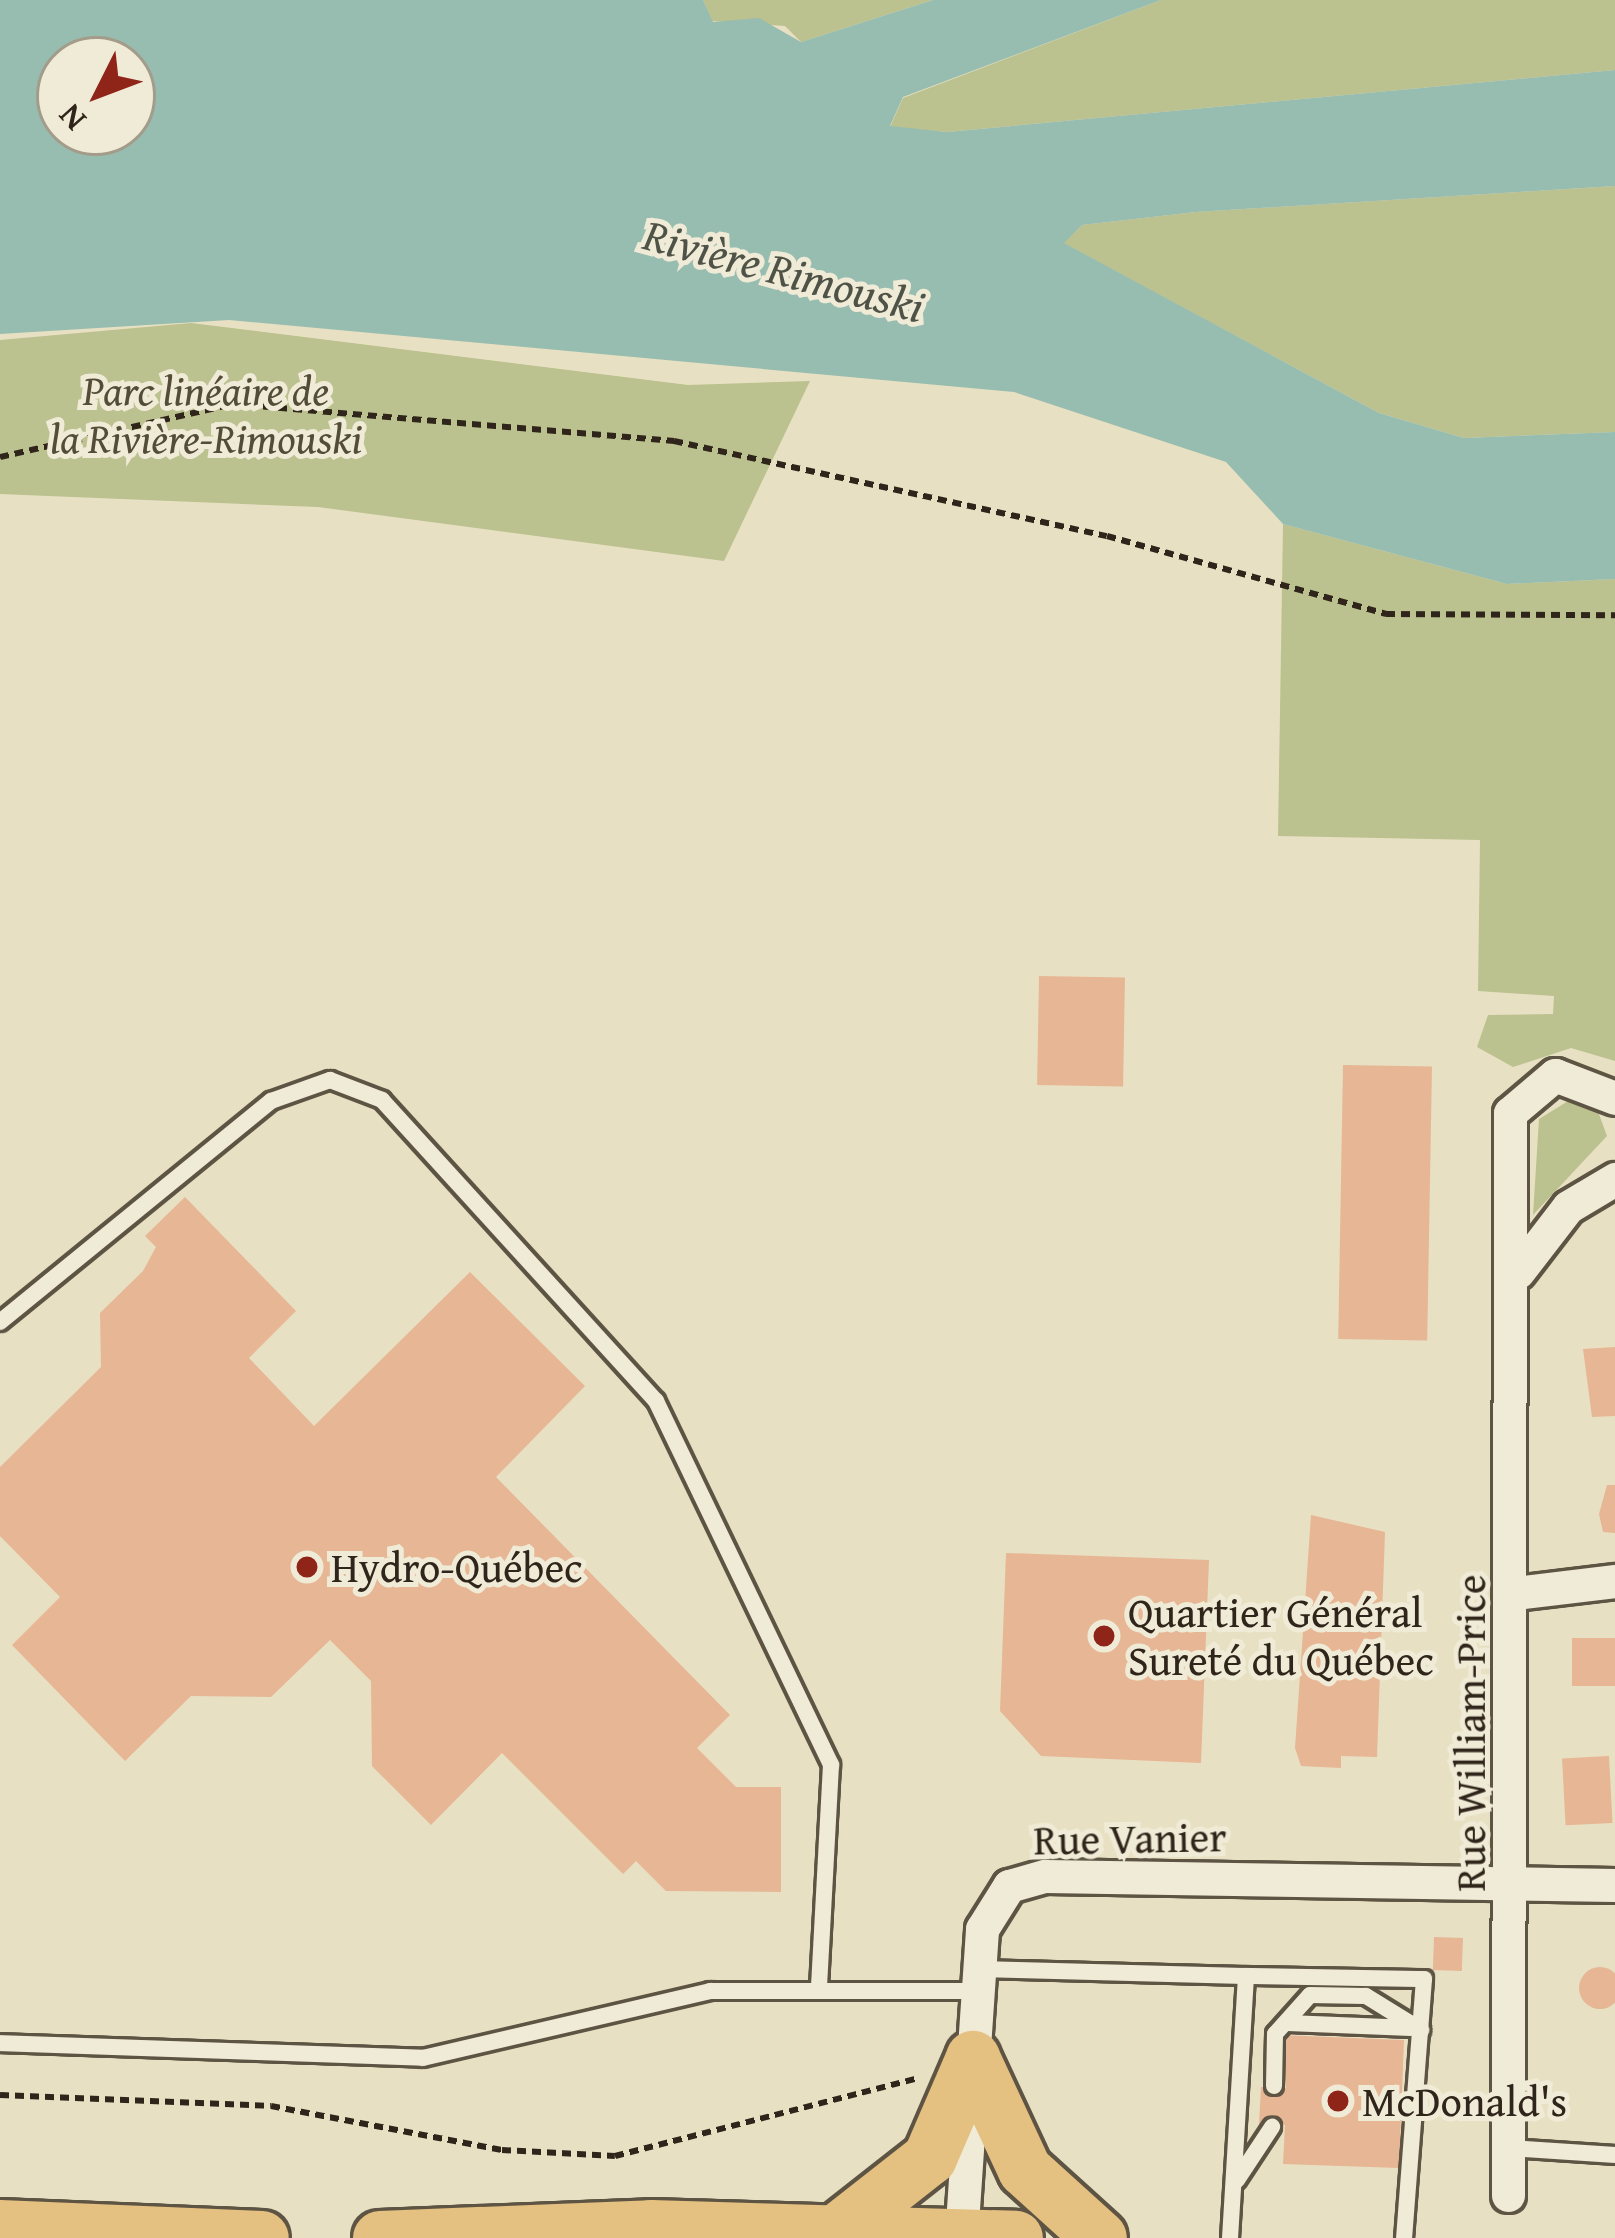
<!DOCTYPE html>
<html>
<head>
<meta charset="utf-8">
<style>
	body { margin:0 }
	#map { position:relative; width:1615px; height:2238px; overflow:hidden; background:#e8e0c2; font-family:"Gentium Book Plus",serif }
	div>[style] { position:absolute }
	.green>* { inset:0; background:#bbc18f }
	.water>* { inset:0; background:#97bdb0 }
	.building>* { inset:0; background:#e6b695; transform-origin:0 0 }
	.round { border-radius:50% }
	.path>* { height:6px; margin-top:-3px; transform-origin:0; background:repeating-linear-gradient(90deg,#30251a 0 9px,transparent 0 15px) }
	.roads { filter:drop-shadow(3px 0 #5e5444) drop-shadow(-3px 0 #5e5444) drop-shadow(0 3px #5e5444) drop-shadow(0 -3px #5e5444) }
	.lane>* { height:16px; margin:-8px; padding:0 8px; transform-origin:8px; border-radius:8px; background:#f0ebd7 }
	.street>* { height:33px; margin:-16.5px; padding:0 16.5px; transform-origin:16.5px; border-radius:16.5px; background:#f0ebd7 }
	.primary>* { height:54px; margin:-27px; padding:0 27px; transform-origin:27px; border-radius:27px; background:#e4c081 }
	.dots>* { width:33px; height:33px; translate:-50% -50%; box-sizing:border-box; border:6px solid #f0ebd7; border-radius:50% }
	span { translate:-50% -50%; white-space:nowrap; text-align:center; line-height:1.15; -webkit-text-stroke:10px #f0ebd7; paint-order:stroke }
	.park-label { font-size:42px; color:#534c37; font-style:italic }
	.poi-label { font-size:42px; color:#30251a }
	.left { translate:0 -50%; text-align:left }
	.street-label { font-size:42px; color:#30251a }
	.water-label { font-size:45px; color:#4f5347; font-style:italic }
	.north { position:absolute; left:36px; top:36px; width:120px; height:120px; box-sizing:border-box; background:#f0ebd7; border:3px solid #a39c8b; border-radius:50%; rotate:228deg; font-size:33px; font-weight:700; line-height:48px; text-align:center; color:#30251a }
	.north::after { content:''; display:block; margin:auto; width:42px; height:54px; background:#8f2418; clip-path:polygon(50% 0,100% 100%,50% 72%,0 100%) }
</style>
</head>
<body>
<div id="map">
	<div class="green">
		<div style="clip-path:polygon(703px 0,933px 0,801px 42px,785px 26px,712px 21px)"></div>
		<div style="clip-path:polygon(1161px 0,1615px 0,1615px 70px,947px 132px,890px 127px,903px 98px)"></div>
		<div style="clip-path:polygon(1615px 186px,1615px 432px,1464px 438px,1379px 413px,1063px 243px,1082px 225px,1196px 212px)"></div>
		<div style="clip-path:polygon(191px 323px,688px 385px,810px 381px,724px 561px,318px 507px,0 494px,0 340px)"></div>
		<div style="clip-path:polygon(1283px 524px,1507px 584px,1615px 579px,1615px 1061px,1571px 1048px,1513px 1067px,1477px 1047px,1488px 1015px,1553px 1014px,1554px 996px,1478px 991px,1480px 840px,1278px 836px)"></div>
		<div style="clip-path:polygon(1573px 1098px,1596px 1106px,1607px 1136px,1533px 1215px,1539px 1119px)"></div>
	</div>
	<div class="water">
		<div style="clip-path:polygon(evenodd,0 0,703px 0,713px 22px,759px 18px,801px 42px,933px 0,1161px 0,903px 97px,890px 126px,947px 132px,1615px 70px,1615px 186px,1196px 212px,1082px 225px,1064px 243px,1379px 413px,1464px 438px,1615px 432px,1615px 579px,1507px 584px,1283px 524px,1226px 462px,1014px 392px,229px 320px,0 334px,0 0,60px 60px,132px 60px,132px 132px,60px 132px,60px 60px)"></div>
	</div>
	<div class="building">
		<div style="left:1039px;top:976px;width:86px;height:109px;rotate:1deg"></div>
		<div style="left:1343px;top:1065px;width:89px;height:274px;rotate:1deg"></div>
		<div style="clip-path:polygon(185px 1197px,296px 1311px,249px 1358px,314px 1426px,470px 1272px,585px 1386px,496px 1477px,730px 1715px,697px 1748px,736px 1787px,781px 1787px,781px 1892px,666px 1891px,636px 1861px,623px 1874px,502px 1753px,431px 1825px,372px 1766px,371px 1681px,330px 1640px,271px 1697px,191px 1696px,125px 1761px,12px 1645px,60px 1597px,0 1536px,0 1467px,101px 1367px,100px 1313px,143px 1271px,156px 1247px,145px 1236px)"></div>
		<div style="clip-path:polygon(1615px 1347px,1615px 1416px,1592px 1417px,1583px 1349px)"></div>
		<div style="clip-path:polygon(1607px 1485px,1615px 1485px,1615px 1533px,1603px 1532px,1599px 1514px)"></div>
		<div style="clip-path:polygon(1311px 1515px,1385px 1532px,1377px 1757px,1341px 1756px,1341px 1768px,1301px 1766px,1295px 1748px)"></div>
		<div style="clip-path:polygon(1006px 1553px,1209px 1560px,1201px 1763px,1041px 1756px,1000px 1711px)"></div>
		<div style="left:1615px;top:1638px;width:48px;height:43px;rotate:90deg"></div>
		<div style="left:1609px;top:1756px;width:67px;height:47px;rotate:87deg"></div>
		<div style="left:1434px;top:1937px;width:29px;height:33px;rotate:2deg"></div>
		<div class="round" style="left:1579px;top:1967px;width:42px;height:42px"></div>
		<div style="clip-path:polygon(1280px 2035px,1404px 2040px,1399px 2168px,1283px 2164px,1285px 2125px,1259px 2124px,1261px 2087px,1286px 2088px)"></div>
	</div>
	<div class="path">
		<div style="left:0;top:457px;width:239px;rotate:-12.8deg"></div>
		<div style="left:233px;top:404px;width:443px;rotate:4.8deg"></div>
		<div style="left:674px;top:441px;width:443px;rotate:12.4deg"></div>
		<div style="left:1107px;top:536px;width:290px;rotate:15.6deg"></div>
		<div style="left:1386px;top:614px;width:229px;rotate:0.3deg"></div>
		<div style="left:0;top:2095px;width:271px;rotate:2.3deg"></div>
		<div style="left:271px;top:2106px;width:235px;rotate:10.8deg"></div>
		<div style="left:502px;top:2150px;width:113px;rotate:3deg"></div>
		<div style="left:615px;top:2156px;width:313px;rotate:-14.4deg"></div>
	</div>
	<div class="roads">
		<div class="lane">
			<div style="left:0;top:1322px;width:350px;rotate:-39.2deg"></div>
			<div style="left:271px;top:1101px;width:63px;rotate:-19.6deg"></div>
			<div style="left:330px;top:1080px;width:56px;rotate:21deg"></div>
			<div style="left:382px;top:1100px;width:407px;rotate:47.7deg"></div>
			<div style="left:656px;top:1401px;width:404px;rotate:64.3deg"></div>
			<div style="left:831px;top:1765px;width:221px;rotate:93.1deg"></div>
			<div style="left:978px;top:1969px;width:268px;rotate:1.5deg"></div>
			<div style="left:1288px;top:2023px;width:123px;rotate:2.3deg"></div>
			<div style="left:0;top:2043px;width:423px;rotate:2deg"></div>
			<div style="left:423px;top:2058px;width:295px;rotate:-13.1deg"></div>
			<div style="left:710px;top:1991px;width:267px"></div>
			<div style="left:1274px;top:2086px;width:52px;rotate:-88.9deg"></div>
			<div style="left:1275px;top:2034px;width:52px;rotate:-48.1deg"></div>
			<div style="left:1310px;top:1995px;width:56px;rotate:1deg"></div>
			<div style="left:1366px;top:1996px;width:65px;rotate:31.7deg"></div>
			<div style="left:1510px;top:2148px;width:105px;rotate:3.8deg"></div>
			<div style="left:1237px;top:2180px;width:64px;rotate:-56.6deg"></div>
			<div style="left:1230px;top:2238px;width:262px;rotate:-86.5deg"></div>
			<div style="left:1246px;top:1976px;width:178px;rotate:1deg"></div>
			<div style="left:1424px;top:1979px;width:260px;rotate:94.4deg"></div>
		</div>
		<div class="street">
			<div style="left:1518px;top:1272px;width:82px;rotate:-52.4deg"></div>
			<div style="left:1568px;top:1207px;width:55px;rotate:-30.8deg"></div>
			<div style="left:1516px;top:1593px;width:100px;rotate:-6.9deg"></div>
			<div style="left:1508px;top:2195px;width:1082px;rotate:-89.89deg"></div>
			<div style="left:1510px;top:1113px;width:59px;rotate:-40.2deg"></div>
			<div style="left:1555px;top:1075px;width:64px;rotate:21deg"></div>
			<div style="left:961px;top:2238px;width:310px;rotate:-86.1deg"></div>
			<div style="left:982px;top:1929px;width:51px;rotate:-57.9deg"></div>
			<div style="left:1009px;top:1886px;width:37px;rotate:-16deg"></div>
			<div style="left:1045px;top:1876px;width:570px;rotate:0.9deg"></div>
		</div>
		<div class="primary">
			<div style="left:973px;top:2058px;width:123px;rotate:65.1deg"></div>
			<div style="left:1025px;top:2170px;width:101px;rotate:42.2deg"></div>
			<div style="left:0;top:2227px;width:262px;rotate:2.4deg"></div>
			<div style="left:841px;top:2228px;width:113px;rotate:-38.2deg"></div>
			<div style="left:930px;top:2158px;width:109px;rotate:-66.7deg"></div>
			<div style="left:380px;top:2238px;width:271px;rotate:-2.3deg"></div>
			<div style="left:651px;top:2227px;width:365px;rotate:1.7deg"></div>
		</div>
	</div>
	<div class="dots">
		<div style="left:307px;top:1567px;background:#8f2418"></div>
		<div style="left:1104px;top:1636px;background:#8f2418"></div>
		<div style="left:1338px;top:2101px;background:#8f2418"></div>
	</div>
	<div class="park-label">
		<span style="left:206px;top:414px">Parc linéaire de<br>la Rivière-Rimouski</span>
	</div>
	<div class="poi-label">
		<span class="left" style="left:331px;top:1567px">Hydro-Québec</span>
		<span class="left" style="left:1128px;top:1636px">Quartier Général<br>Sureté du Québec</span>
		<span class="left" style="left:1362px;top:2101px">McDonald's</span>
	</div>
	<div class="street-label">
		<span style="left:1470px;top:1733px;rotate:-90deg">Rue William-Price</span>
		<span style="left:1130px;top:1838px;rotate:-1deg">Rue Vanier</span>
	</div>
	<div class="water-label">
		<span style="left:784px;top:270px;rotate:15deg">Rivière Rimouski</span>
	</div>
	<div class="north">N</div>
</div>
</body>
</html>
